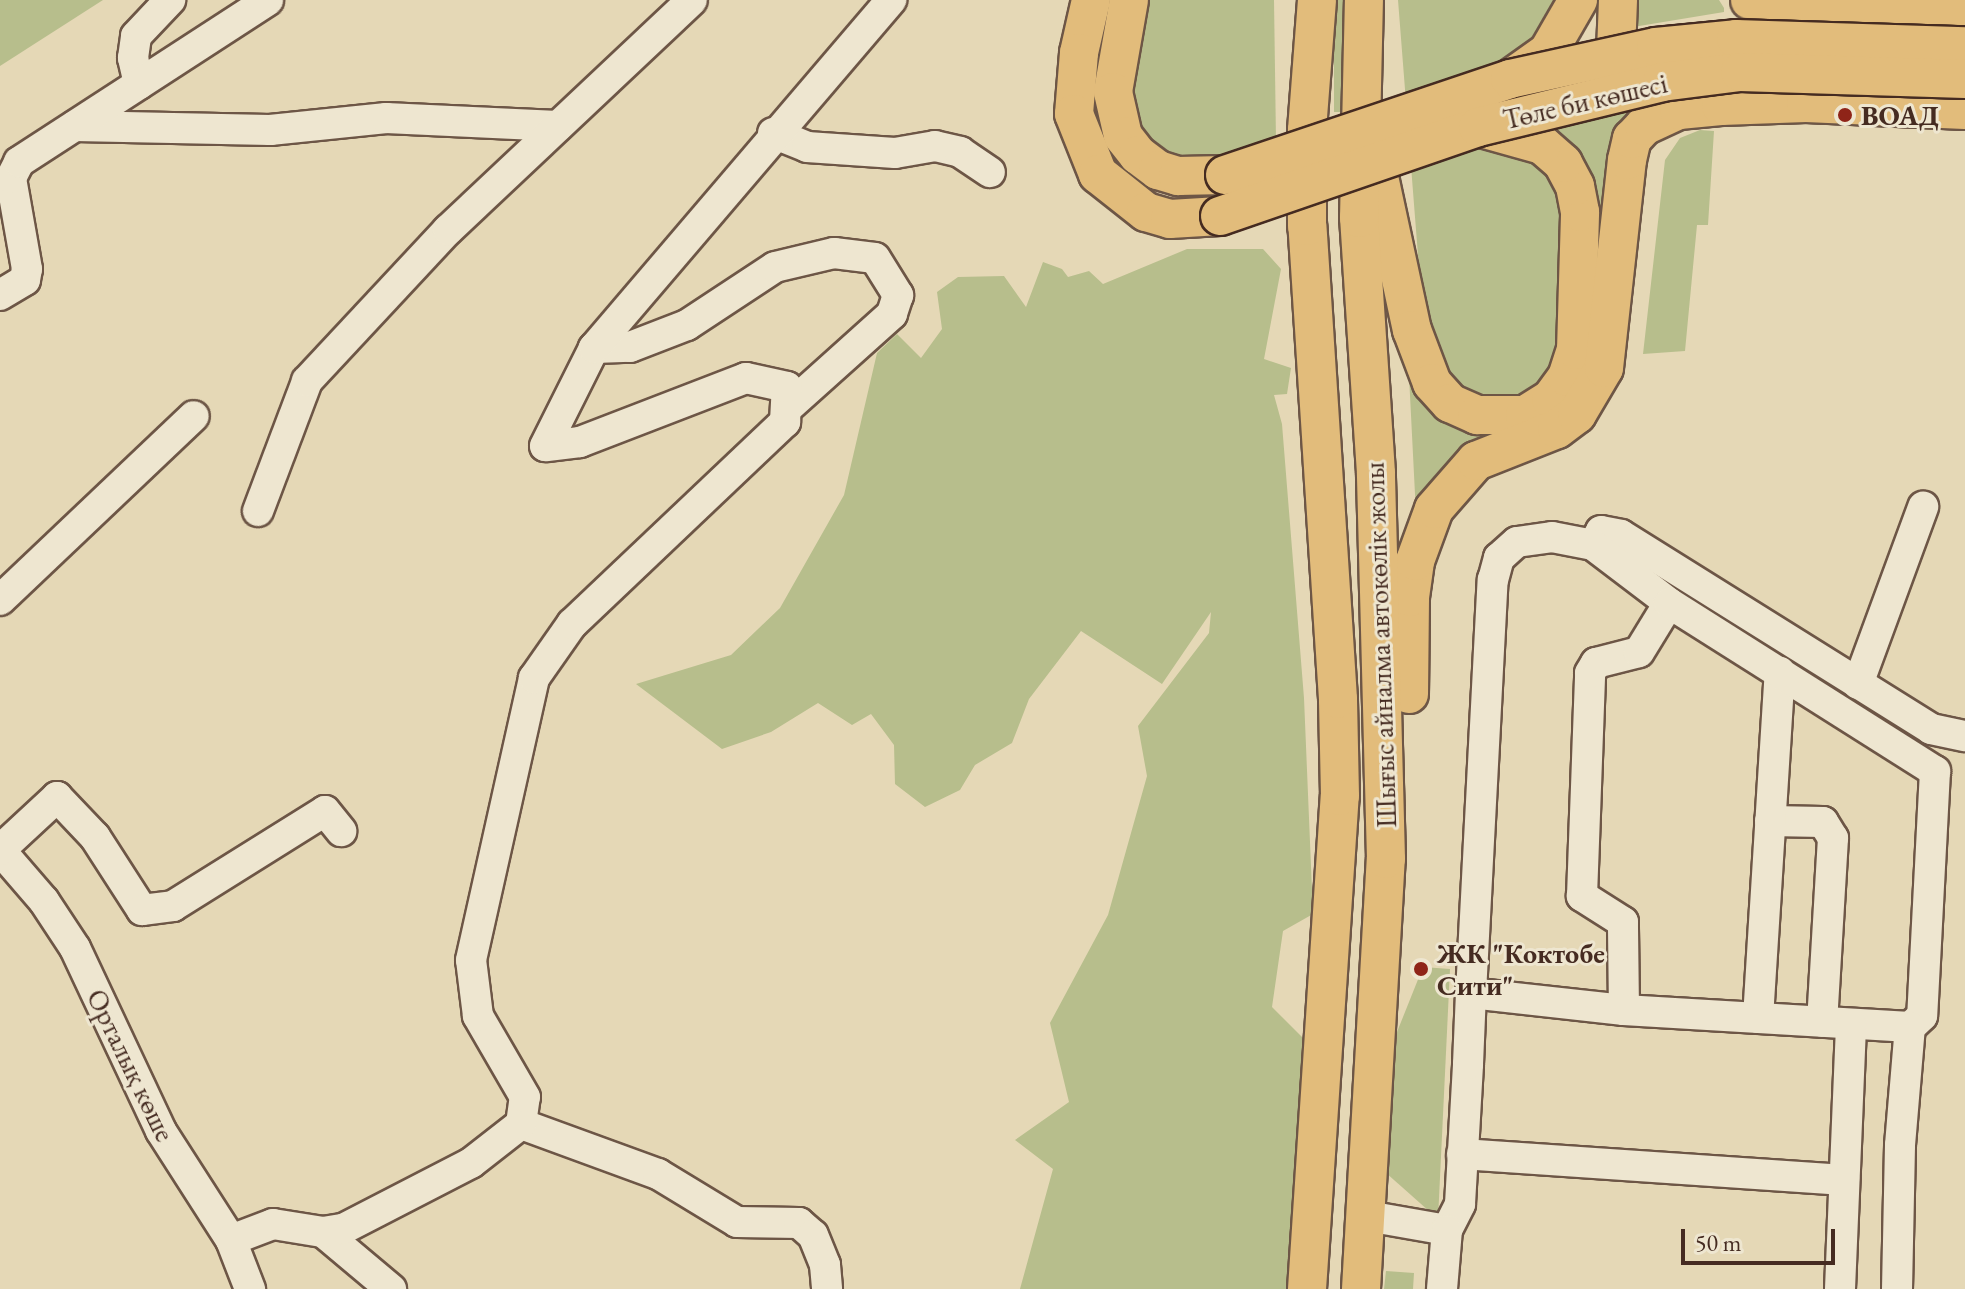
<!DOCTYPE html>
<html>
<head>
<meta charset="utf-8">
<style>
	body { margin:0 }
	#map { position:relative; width:1965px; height:1289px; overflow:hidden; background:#e5d8b6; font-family:"EB Garamond",serif }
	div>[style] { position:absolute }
	.green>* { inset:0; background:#b7be8c; transform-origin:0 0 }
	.roads { filter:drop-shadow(2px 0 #6d5646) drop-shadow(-2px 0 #6d5646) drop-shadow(0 2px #6d5646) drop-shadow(0 -2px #6d5646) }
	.minor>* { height:30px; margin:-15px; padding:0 15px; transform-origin:15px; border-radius:15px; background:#eee6d0 }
	.major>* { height:38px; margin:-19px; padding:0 19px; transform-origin:19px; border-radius:19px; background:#e2bc7b }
	.bridges { filter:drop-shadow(2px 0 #452b21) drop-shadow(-2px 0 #452b21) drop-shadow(0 2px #452b21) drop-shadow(0 -2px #452b21) }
	.major-bridge>* { height:38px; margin:-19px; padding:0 19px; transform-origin:19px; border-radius:19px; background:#e2bc7b }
	.dots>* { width:22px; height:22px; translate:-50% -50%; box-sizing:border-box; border:4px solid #eee6d0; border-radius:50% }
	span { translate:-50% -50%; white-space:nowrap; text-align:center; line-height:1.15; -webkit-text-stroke:6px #eee6d0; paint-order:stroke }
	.street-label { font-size:28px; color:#452b21 }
	.poi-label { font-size:28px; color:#452b21; font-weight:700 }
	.left { translate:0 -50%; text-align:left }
	.scale { position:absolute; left:1681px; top:1229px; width:154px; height:36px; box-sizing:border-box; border:4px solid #452b21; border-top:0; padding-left:10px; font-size:24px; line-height:28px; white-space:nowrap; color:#452b21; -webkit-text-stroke:6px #eee6d0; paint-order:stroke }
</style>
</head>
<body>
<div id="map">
	<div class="green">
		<div style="clip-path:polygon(0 0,103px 0,0 66px)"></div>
		<div style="clip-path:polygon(1142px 0,1274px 0,1276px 141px,1206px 161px,1183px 161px,1151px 142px,1133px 112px,1128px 75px)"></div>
		<div style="left:1334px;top:0;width:14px;height:112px"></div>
		<div style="clip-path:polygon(1398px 0,1563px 0,1543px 35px,1509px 61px,1466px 78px,1482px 148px,1507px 147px,1537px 160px,1556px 178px,1565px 205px,1560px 346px,1544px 386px,1516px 404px,1458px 394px,1424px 332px)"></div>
		<div style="clip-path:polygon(1627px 0,1719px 0,1724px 8px,1724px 12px,1627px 28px)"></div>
		<div style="clip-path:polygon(1629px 111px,1631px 115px,1602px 255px,1594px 198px,1546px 129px)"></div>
		<div style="clip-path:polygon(1700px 130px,1714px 131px,1708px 225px,1697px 225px,1685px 351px,1643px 354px,1665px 160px,1680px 138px)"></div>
		<div style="clip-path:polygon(1187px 249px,1263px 249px,1281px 269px,1264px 359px,1291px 368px,1287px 394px,1274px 395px,1282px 424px,1304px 698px,1313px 914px,1283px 931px,1272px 1007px,1303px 1038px,1287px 1289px,1020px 1289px,1053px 1169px,1015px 1140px,1069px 1102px,1050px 1023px,1108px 915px,1147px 776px,1138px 726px,1209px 633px,1211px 612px,1162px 684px,1081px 631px,1029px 699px,1012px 743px,975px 765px,960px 790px,925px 807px,895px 784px,894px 745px,871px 714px,852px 725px,818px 703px,771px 732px,722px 749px,636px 684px,731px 655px,780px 608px,844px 495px,877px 353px,897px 334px,921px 358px,942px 329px,937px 292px,958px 277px,1004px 276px,1026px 307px,1043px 262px,1062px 269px,1068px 277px,1089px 271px,1103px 284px)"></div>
		<div style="clip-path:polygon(1408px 356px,1498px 432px,1462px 447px,1435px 475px,1416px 514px)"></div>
		<div style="clip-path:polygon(1423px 967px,1450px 969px,1438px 1219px,1385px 1172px,1397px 1032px)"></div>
		<div style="clip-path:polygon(1386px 1271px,1414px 1273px,1413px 1289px,1384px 1289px)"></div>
	</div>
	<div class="roads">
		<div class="minor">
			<div style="left:139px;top:84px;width:27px;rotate:-103deg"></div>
			<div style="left:133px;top:58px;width:22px;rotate:-82deg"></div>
			<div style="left:136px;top:36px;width:50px;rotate:-46.6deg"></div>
			<div style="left:75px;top:126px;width:195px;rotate:1.2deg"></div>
			<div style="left:270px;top:130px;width:117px;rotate:-5.9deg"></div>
			<div style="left:386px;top:118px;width:172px;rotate:2.7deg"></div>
			<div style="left:773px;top:133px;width:37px;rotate:22deg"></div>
			<div style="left:807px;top:147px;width:88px;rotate:3.9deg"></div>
			<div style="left:895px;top:153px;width:41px;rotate:-9.9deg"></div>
			<div style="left:935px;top:146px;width:26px;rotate:13deg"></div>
			<div style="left:960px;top:152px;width:36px;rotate:34deg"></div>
			<div style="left:0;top:295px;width:29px;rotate:-31deg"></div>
			<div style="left:25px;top:280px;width:11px;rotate:-80deg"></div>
			<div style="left:27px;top:269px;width:92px;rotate:-100deg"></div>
			<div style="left:11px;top:178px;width:18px;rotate:-63deg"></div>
			<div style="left:19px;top:162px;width:297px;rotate:-33deg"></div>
			<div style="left:594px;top:348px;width:36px;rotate:-2deg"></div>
			<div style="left:630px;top:347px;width:61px;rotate:-21.1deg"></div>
			<div style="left:687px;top:325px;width:105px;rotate:-33.4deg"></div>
			<div style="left:775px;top:267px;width:61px;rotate:-13.3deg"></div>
			<div style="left:834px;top:253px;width:41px;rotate:7deg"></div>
			<div style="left:875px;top:258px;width:44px;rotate:58.1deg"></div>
			<div style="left:898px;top:295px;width:20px;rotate:108deg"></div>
			<div style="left:892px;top:314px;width:142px;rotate:138.1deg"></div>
			<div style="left:258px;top:511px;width:139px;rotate:-69.3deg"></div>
			<div style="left:307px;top:381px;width:207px;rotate:-47deg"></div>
			<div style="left:448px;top:230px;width:335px;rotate:-43.3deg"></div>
			<div style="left:1593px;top:545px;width:16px;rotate:-60deg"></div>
			<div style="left:1601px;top:531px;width:20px;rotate:11deg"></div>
			<div style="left:1621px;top:535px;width:366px;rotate:32deg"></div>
			<div style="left:1931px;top:729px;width:35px;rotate:12deg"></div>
			<div style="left:0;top:600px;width:267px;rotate:-43.5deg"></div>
			<div style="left:1858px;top:684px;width:189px;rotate:-69.8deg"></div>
			<div style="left:1770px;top:821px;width:53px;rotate:1.1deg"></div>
			<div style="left:1823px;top:822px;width:19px;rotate:58deg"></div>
			<div style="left:1833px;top:838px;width:184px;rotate:93.4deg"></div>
			<div style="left:0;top:850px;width:67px;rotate:49.2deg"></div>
			<div style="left:44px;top:901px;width:56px;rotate:56.6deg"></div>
			<div style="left:75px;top:948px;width:202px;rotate:64.8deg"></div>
			<div style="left:161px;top:1131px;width:130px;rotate:57.3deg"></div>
			<div style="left:231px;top:1240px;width:53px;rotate:68.8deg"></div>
			<div style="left:0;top:850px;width:78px;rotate:-42.9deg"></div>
			<div style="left:57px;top:797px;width:55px;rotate:46.5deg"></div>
			<div style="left:95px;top:837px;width:87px;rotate:57.2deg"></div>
			<div style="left:142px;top:910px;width:31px;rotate:-7deg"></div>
			<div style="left:173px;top:906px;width:179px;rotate:-32deg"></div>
			<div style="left:325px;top:811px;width:26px;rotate:51deg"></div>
			<div style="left:1624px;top:1010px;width:88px;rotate:-90.7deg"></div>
			<div style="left:1623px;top:922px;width:49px;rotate:-147.6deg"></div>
			<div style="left:1582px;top:896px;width:223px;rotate:-87.9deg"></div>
			<div style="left:1590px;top:673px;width:12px;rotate:-59deg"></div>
			<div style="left:1596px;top:663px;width:44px;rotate:-14.3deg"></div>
			<div style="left:1639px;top:652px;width:57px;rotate:-58.5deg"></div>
			<div style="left:1758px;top:1018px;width:347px;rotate:-86.4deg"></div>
			<div style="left:521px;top:1124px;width:146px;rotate:20.1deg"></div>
			<div style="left:658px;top:1174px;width:92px;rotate:31.3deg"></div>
			<div style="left:737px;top:1222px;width:62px;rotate:0.9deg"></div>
			<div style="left:799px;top:1223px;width:18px;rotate:41deg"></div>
			<div style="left:813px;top:1235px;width:32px;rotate:68deg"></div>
			<div style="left:825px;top:1265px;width:24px;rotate:85deg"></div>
			<div style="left:1462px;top:1154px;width:383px;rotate:3.9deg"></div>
			<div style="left:1367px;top:1216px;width:81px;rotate:9.9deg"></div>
			<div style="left:1447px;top:1230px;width:29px;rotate:-63deg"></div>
			<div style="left:1460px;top:1204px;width:140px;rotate:-86.7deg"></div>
			<div style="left:1468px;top:1064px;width:71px;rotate:-87.6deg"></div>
			<div style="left:1471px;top:993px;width:414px;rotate:-87deg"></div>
			<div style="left:1493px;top:580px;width:23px;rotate:-75deg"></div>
			<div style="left:1499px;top:558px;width:24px;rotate:-42deg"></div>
			<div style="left:1517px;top:542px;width:35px;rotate:-8deg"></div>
			<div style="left:1552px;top:537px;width:42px;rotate:11deg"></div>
			<div style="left:1593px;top:545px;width:96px;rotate:37.3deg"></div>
			<div style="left:1669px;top:603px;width:315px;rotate:32.3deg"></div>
			<div style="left:1935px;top:771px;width:245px;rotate:93deg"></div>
			<div style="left:1922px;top:1016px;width:16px;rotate:137deg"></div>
			<div style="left:1910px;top:1027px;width:287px;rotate:-176.6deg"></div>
			<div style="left:1624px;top:1010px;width:154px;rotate:-173.7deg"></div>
			<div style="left:323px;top:1232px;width:89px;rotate:40deg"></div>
			<div style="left:231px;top:1240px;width:45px;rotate:-20.9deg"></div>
			<div style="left:273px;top:1224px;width:51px;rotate:9.1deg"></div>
			<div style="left:323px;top:1232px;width:20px;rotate:-9deg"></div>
			<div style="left:343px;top:1229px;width:144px;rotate:-27.3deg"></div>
			<div style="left:471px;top:1163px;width:63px;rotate:-38deg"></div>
			<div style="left:521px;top:1124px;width:27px;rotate:-82deg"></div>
			<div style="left:525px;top:1097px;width:94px;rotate:-120.1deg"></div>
			<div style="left:478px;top:1016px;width:56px;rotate:-97.1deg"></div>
			<div style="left:471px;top:960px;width:289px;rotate:-77.4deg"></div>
			<div style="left:534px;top:678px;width:66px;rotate:-54.9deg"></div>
			<div style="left:572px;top:624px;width:294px;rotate:-43.5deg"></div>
			<div style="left:785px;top:422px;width:35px;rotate:-87deg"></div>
			<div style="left:787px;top:387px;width:42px;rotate:-167.6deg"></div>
			<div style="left:746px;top:378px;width:178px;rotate:158.9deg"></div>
			<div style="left:580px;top:442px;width:35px;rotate:173deg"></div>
			<div style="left:545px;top:446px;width:110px;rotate:-63.4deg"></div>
			<div style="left:594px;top:348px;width:458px;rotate:-49.5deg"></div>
			<div style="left:1442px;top:1289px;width:59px;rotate:-85.2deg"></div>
			<div style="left:1840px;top:1289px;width:265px;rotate:-87.6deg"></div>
			<div style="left:1897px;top:1289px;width:144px;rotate:-88.8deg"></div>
			<div style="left:1900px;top:1145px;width:118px;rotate:-85.2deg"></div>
		</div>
		<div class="major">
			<div style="left:1091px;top:0;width:54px;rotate:102.8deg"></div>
			<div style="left:1079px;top:53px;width:61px;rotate:94.7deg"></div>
			<div style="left:1074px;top:114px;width:65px;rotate:68.2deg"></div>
			<div style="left:1098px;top:174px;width:61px;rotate:38.4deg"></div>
			<div style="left:1146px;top:212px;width:25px;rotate:16deg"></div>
			<div style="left:1170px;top:219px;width:50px;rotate:-3.4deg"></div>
			<div style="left:1129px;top:0;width:93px;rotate:99.9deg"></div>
			<div style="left:1113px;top:92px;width:45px;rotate:77.2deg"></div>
			<div style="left:1123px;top:136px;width:24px;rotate:52deg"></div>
			<div style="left:1138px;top:155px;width:25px;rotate:37deg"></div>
			<div style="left:1158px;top:170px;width:21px;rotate:17deg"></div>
			<div style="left:1178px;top:176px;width:47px;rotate:-1.2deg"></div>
			<div style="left:1618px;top:0;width:53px;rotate:92.2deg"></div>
			<div style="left:1616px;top:53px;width:36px;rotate:72deg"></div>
			<div style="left:1750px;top:0;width:216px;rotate:4deg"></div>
			<div style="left:1510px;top:79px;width:47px;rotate:-35.4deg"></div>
			<div style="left:1548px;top:52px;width:60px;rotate:-60deg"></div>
			<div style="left:1375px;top:158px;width:176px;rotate:77.9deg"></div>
			<div style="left:1412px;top:330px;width:57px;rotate:69.3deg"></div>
			<div style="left:1432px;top:383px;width:27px;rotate:48deg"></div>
			<div style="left:1450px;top:403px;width:30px;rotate:24deg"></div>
			<div style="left:1477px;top:415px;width:48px"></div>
			<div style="left:1525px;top:415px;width:31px;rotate:-32deg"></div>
			<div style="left:1551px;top:399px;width:27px;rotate:-54deg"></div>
			<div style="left:1567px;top:377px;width:28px;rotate:-72deg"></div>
			<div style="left:1576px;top:350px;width:138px;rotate:-88.3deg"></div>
			<div style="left:1580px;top:212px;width:26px;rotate:-101deg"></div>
			<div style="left:1575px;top:186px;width:26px;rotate:-118deg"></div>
			<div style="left:1563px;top:163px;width:28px;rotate:-139deg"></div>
			<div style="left:1542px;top:145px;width:66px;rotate:-164.3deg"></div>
			<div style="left:1409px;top:694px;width:97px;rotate:-89.4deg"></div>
			<div style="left:1410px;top:597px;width:36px;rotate:-82deg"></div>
			<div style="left:1415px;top:561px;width:55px;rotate:-69.9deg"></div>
			<div style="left:1434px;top:509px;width:64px;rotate:-48.8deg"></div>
			<div style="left:1476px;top:461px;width:87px;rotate:-21.6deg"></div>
			<div style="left:1557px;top:429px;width:25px;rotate:-37deg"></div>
			<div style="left:1577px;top:414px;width:53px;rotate:-59.6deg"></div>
			<div style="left:1604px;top:368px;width:209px;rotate:-83.7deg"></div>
			<div style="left:1627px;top:160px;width:22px;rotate:-77deg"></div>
			<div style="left:1632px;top:139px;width:18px;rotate:-47deg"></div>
			<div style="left:1644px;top:126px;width:38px;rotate:-25deg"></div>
			<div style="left:1679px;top:110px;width:42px;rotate:-5.4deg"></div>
			<div style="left:1721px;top:106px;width:85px;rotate:-2deg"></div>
			<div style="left:1806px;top:103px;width:159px;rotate:2.5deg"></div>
			<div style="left:1307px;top:1289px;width:494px;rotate:-86.2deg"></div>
			<div style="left:1340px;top:796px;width:97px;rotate:-91.2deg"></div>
			<div style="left:1338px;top:699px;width:474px;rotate:-93.7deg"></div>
			<div style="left:1307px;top:226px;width:96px;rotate:-90deg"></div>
			<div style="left:1307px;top:130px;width:130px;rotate:-85.6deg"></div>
			<div style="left:1361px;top:1289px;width:431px;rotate:-86.7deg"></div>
			<div style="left:1386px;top:859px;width:386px;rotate:-91.5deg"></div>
			<div style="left:1376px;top:473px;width:256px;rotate:-93.8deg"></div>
			<div style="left:1359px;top:218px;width:218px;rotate:-88.7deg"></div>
		</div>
	</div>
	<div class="bridges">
		<div class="major-bridge">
			<div style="left:1225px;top:175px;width:301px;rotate:-18.6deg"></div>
			<div style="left:1510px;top:79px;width:149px;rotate:-12.4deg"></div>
			<div style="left:1656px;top:47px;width:80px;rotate:-5.7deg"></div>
			<div style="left:1736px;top:39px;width:229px;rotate:1.8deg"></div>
			<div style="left:1220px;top:216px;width:273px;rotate:-19deg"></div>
			<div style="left:1478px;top:127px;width:189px;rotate:-13.7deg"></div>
			<div style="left:1662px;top:82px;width:79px;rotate:-7.3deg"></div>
			<div style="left:1740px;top:72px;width:225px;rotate:1.8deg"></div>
		</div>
	</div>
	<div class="dots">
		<div style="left:1845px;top:115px;background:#8f2418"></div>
		<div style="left:1421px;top:969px;background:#8f2418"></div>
	</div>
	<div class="street-label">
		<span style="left:1585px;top:101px;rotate:-13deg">Төле би көшесі</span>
		<span style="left:1380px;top:645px;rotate:-92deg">Шығыс айналма автокөлік жолы</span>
		<span style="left:131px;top:1065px;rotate:64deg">Орталық көше</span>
	</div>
	<div class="poi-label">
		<span class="left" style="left:1861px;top:115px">ВОАД</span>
		<span class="left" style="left:1437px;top:969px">ЖК "Коктобе<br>Сити"</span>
	</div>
	<div class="scale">50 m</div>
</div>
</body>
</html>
